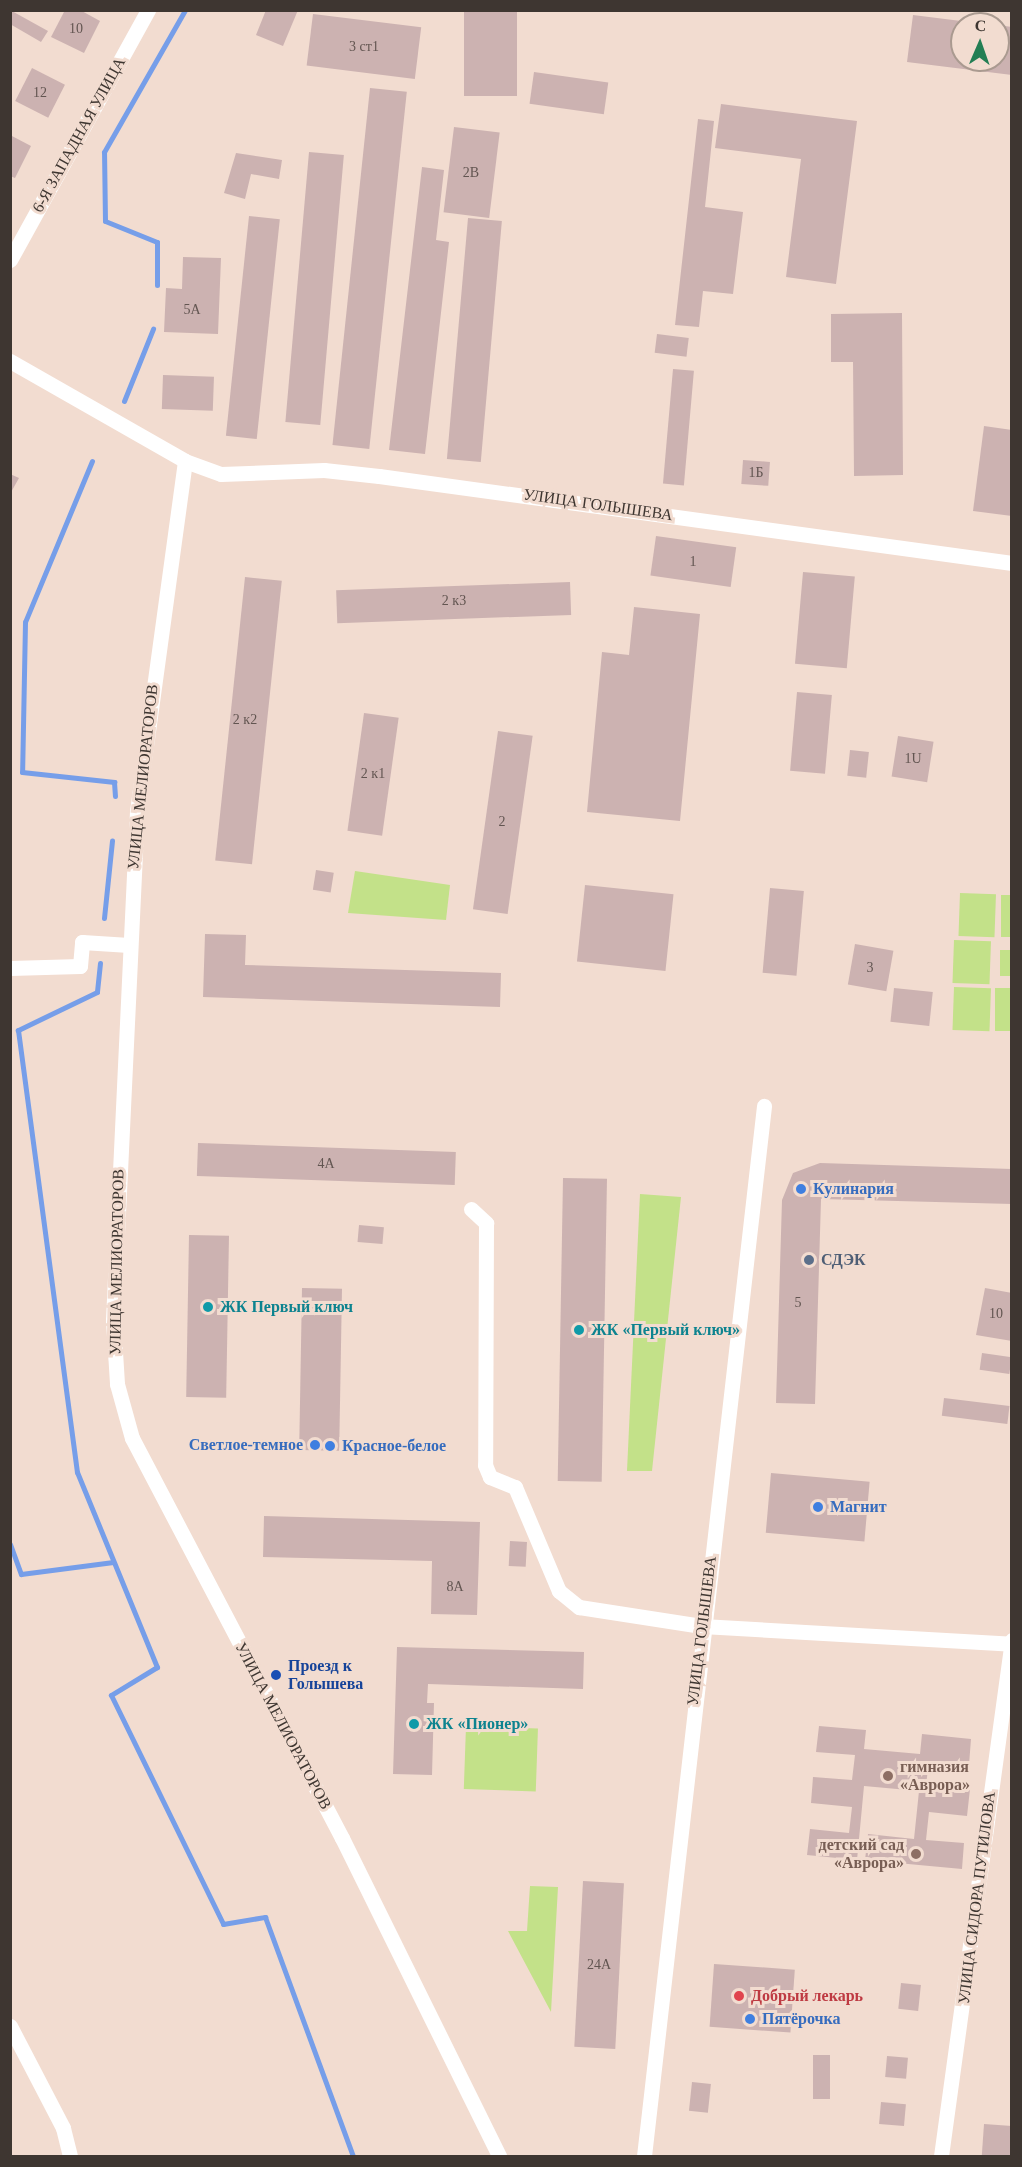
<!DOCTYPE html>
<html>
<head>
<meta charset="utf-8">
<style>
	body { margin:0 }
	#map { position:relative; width:1022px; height:2167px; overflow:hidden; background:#f2dcd0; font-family:"Times New Roman",serif }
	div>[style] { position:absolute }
	.green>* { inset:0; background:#c3e189; transform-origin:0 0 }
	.stream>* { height:5px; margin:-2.5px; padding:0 2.5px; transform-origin:2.5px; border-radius:2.5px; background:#769ee9 }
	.building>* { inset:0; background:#ccb2b1; transform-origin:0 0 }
	.minor>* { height:15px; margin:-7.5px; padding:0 7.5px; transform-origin:7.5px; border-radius:7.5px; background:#fff }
	.dots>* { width:16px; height:16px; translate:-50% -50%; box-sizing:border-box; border:3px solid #f2dcd0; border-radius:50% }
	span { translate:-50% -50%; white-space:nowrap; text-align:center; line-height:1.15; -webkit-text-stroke:6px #f2dcd0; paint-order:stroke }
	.number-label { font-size:14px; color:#625551 }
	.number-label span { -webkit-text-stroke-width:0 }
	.street-label { font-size:16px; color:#3e3631 }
	.shop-label { font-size:16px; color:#366cbe; font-weight:700 }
	.left { translate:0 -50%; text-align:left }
	.right { translate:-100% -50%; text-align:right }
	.service-label { font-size:16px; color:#4e5e75; font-weight:700 }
	.culture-label { font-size:16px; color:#0d838f; font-weight:700 }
	.transit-label { font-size:16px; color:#164399; font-weight:700 }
	.education-label { font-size:16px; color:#785e54; font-weight:700 }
	.health-label { font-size:16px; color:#be3a42; font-weight:700 }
	.frame { position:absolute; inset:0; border:12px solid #3e3631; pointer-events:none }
	.north { position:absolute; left:950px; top:12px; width:60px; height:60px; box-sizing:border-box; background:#f2dcd0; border:2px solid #aa9a90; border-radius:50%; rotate:2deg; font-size:16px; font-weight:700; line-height:24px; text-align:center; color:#3e3631 }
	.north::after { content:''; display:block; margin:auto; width:21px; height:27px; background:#237e54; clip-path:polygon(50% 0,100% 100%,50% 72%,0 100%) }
</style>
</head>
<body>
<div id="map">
	<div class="green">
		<div style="clip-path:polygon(355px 871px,450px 885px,446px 920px,348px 913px)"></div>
		<div style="left:960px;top:893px;width:36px;height:43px;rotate:2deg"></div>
		<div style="left:1001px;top:895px;width:10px;height:42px"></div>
		<div style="left:954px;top:940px;width:37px;height:43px;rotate:2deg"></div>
		<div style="left:1000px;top:950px;width:11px;height:26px"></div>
		<div style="left:954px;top:987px;width:37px;height:43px;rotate:2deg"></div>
		<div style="left:995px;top:988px;width:16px;height:43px"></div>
		<div style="clip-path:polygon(640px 1194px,681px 1197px,652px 1471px,627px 1471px)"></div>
		<div style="left:466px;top:1726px;width:72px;height:63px;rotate:2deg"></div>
		<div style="clip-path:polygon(530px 1886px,558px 1887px,551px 2012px,508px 1931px,527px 1931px)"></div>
	</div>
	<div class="stream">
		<div style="left:157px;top:285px;width:43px;rotate:-90deg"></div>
		<div style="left:157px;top:242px;width:56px;rotate:-158deg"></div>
		<div style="left:105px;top:221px;width:69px;rotate:-90.8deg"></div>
		<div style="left:104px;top:152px;width:163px;rotate:-60.3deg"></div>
		<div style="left:124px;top:401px;width:78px;rotate:-68.1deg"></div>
		<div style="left:92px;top:461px;width:174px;rotate:112.6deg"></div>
		<div style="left:25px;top:622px;width:150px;rotate:91.1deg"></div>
		<div style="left:22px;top:772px;width:93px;rotate:6.2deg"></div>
		<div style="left:114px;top:782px;width:14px;rotate:86deg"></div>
		<div style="left:104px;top:918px;width:78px;rotate:-84.1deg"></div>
		<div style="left:100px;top:963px;width:29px;rotate:96deg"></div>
		<div style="left:97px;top:992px;width:88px;rotate:154.3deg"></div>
		<div style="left:18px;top:1030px;width:446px;rotate:82.4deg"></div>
		<div style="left:77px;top:1472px;width:211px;rotate:67.7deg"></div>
		<div style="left:157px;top:1667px;width:54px;rotate:148.7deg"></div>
		<div style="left:111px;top:1695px;width:255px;rotate:63.9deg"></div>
		<div style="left:223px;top:1924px;width:43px;rotate:-9.5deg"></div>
		<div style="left:265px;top:1917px;width:255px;rotate:69.8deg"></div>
		<div style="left:10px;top:1544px;width:32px;rotate:70deg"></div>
		<div style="left:21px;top:1574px;width:93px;rotate:-7.4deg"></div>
	</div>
	<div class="building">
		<div style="clip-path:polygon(10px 10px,48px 31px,41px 42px,10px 24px)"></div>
		<div style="clip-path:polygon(65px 10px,80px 10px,100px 21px,84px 53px,51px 37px)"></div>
		<div style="clip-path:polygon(266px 10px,298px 10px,283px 46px,256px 35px)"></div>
		<div style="left:464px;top:10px;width:53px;height:86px"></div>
		<div style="left:313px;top:14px;width:109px;height:52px;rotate:7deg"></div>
		<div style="clip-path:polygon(913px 15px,977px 23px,962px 24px,962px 60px,998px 60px,998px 25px,1012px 27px,1012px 75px,907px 62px)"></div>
		<div style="left:32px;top:68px;width:37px;height:37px;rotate:27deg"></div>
		<div style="left:534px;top:72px;width:75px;height:32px;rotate:8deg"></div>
		<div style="left:370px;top:88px;width:37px;height:359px;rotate:6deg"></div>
		<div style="clip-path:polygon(721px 104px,857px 121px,836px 284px,786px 277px,801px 159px,715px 148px)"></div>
		<div style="clip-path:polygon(698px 119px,714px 121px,705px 207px,743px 212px,733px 294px,703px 291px,699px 327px,675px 325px)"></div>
		<div style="left:454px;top:127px;width:46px;height:86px;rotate:7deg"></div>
		<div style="clip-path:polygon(10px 135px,31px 146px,15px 178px,10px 176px)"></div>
		<div style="left:309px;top:152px;width:35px;height:271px;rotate:5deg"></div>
		<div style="clip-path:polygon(236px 153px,282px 160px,279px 179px,251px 174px,245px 199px,224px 193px)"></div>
		<div style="clip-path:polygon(422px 167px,444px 170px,436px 240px,449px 242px,425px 454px,389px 450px)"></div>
		<div style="left:249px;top:216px;width:31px;height:221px;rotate:6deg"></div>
		<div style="left:468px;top:218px;width:34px;height:242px;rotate:5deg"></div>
		<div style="clip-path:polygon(183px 257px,221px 258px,218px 334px,164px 332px,166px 288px,182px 289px)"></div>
		<div style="clip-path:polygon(902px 313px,903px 475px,854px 476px,853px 362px,831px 362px,831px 314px)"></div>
		<div style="left:657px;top:334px;width:32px;height:19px;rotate:7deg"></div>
		<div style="left:673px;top:369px;width:21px;height:115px;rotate:5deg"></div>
		<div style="left:163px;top:375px;width:51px;height:34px;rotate:2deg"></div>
		<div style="clip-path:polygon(984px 426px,1012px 430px,1012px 516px,973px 511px)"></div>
		<div style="left:743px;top:460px;width:27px;height:24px;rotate:4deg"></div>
		<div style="clip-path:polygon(10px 474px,19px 478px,10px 494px)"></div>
		<div style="left:656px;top:536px;width:81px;height:40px;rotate:8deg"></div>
		<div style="left:803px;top:572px;width:52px;height:92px;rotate:5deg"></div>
		<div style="left:245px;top:577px;width:37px;height:285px;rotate:6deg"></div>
		<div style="left:570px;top:582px;width:33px;height:234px;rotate:88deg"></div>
		<div style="clip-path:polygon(634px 607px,700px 614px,680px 821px,587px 812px,602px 652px,629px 655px)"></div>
		<div style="left:797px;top:692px;width:35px;height:79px;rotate:5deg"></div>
		<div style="left:364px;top:713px;width:35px;height:119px;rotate:8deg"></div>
		<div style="left:498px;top:731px;width:35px;height:180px;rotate:8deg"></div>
		<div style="left:898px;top:736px;width:36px;height:41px;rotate:9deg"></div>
		<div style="left:850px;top:750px;width:19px;height:26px;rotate:6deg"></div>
		<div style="left:316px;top:870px;width:18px;height:20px;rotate:9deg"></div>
		<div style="left:585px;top:885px;width:89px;height:77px;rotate:6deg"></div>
		<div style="left:770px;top:888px;width:34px;height:85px;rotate:5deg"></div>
		<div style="clip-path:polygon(205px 934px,246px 935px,245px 965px,501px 973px,500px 1007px,203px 997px)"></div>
		<div style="left:855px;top:944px;width:39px;height:41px;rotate:10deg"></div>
		<div style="left:894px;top:988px;width:39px;height:34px;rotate:6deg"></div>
		<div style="left:198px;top:1143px;width:258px;height:33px;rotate:2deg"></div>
		<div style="clip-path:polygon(820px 1163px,1012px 1169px,1012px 1204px,821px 1199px,815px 1404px,776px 1403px,782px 1200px,793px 1173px)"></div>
		<div style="left:563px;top:1178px;width:44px;height:303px;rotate:1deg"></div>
		<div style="left:359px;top:1225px;width:25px;height:17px;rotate:5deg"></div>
		<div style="left:189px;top:1235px;width:40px;height:162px;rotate:1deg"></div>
		<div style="left:302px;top:1288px;width:40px;height:162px;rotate:1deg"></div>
		<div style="clip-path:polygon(985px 1288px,1012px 1293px,1012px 1341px,976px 1335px)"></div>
		<div style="left:982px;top:1353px;width:30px;height:17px;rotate:8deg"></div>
		<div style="left:944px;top:1398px;width:66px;height:18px;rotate:7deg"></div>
		<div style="left:771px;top:1473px;width:99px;height:60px;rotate:5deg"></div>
		<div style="clip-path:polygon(264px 1516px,480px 1522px,477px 1615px,431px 1614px,432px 1561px,263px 1557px)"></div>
		<div style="left:510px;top:1541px;width:17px;height:25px;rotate:3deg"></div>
		<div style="clip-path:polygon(397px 1647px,584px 1652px,583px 1689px,428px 1684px,427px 1703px,434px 1703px,432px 1775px,393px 1774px)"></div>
		<div style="clip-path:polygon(819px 1726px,866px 1730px,864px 1749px,920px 1754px,922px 1734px,971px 1739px,969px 1765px,929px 1761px,926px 1785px,970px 1789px,967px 1816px,929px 1812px,926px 1840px,964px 1843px,962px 1869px,865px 1860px,868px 1834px,914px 1839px,919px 1791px,864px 1786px,857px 1860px,807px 1855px,810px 1829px,849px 1833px,852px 1807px,811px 1803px,813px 1777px,852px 1780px,855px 1755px,816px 1752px)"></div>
		<div style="left:583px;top:1881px;width:41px;height:166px;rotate:3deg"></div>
		<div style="left:714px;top:1964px;width:81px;height:63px;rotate:4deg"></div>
		<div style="left:901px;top:1983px;width:20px;height:26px;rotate:6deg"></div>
		<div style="left:813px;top:2055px;width:17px;height:44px"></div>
		<div style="left:887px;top:2056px;width:21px;height:21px;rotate:5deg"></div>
		<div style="left:692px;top:2082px;width:19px;height:29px;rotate:6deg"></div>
		<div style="left:881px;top:2102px;width:25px;height:22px;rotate:5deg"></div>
		<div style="left:984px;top:2124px;width:28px;height:32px;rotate:4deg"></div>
	</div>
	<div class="minor">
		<div style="left:10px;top:260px;width:286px;rotate:-61.1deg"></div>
		<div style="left:10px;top:361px;width:202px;rotate:29.7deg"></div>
		<div style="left:185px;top:461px;width:38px;rotate:20deg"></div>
		<div style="left:221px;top:474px;width:103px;rotate:-2.2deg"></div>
		<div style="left:324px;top:470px;width:55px;rotate:6.2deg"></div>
		<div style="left:379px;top:476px;width:639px;rotate:7.83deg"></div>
		<div style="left:185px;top:461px;width:353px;rotate:97.8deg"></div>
		<div style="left:137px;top:811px;width:510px;rotate:92.7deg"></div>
		<div style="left:113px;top:1320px;width:64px;rotate:86.4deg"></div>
		<div style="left:117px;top:1384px;width:56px;rotate:74.5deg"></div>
		<div style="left:132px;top:1438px;width:452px;rotate:62.3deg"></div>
		<div style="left:342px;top:1838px;width:355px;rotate:63.7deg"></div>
		<div style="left:10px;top:968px;width:70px;rotate:-1.6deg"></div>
		<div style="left:80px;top:966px;width:24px;rotate:-85deg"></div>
		<div style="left:82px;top:942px;width:47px;rotate:3.7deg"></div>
		<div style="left:471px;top:1209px;width:21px;rotate:43deg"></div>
		<div style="left:486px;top:1223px;width:242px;rotate:90.2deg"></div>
		<div style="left:485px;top:1465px;width:13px;rotate:67deg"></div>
		<div style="left:490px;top:1477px;width:27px;rotate:22deg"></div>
		<div style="left:515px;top:1487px;width:113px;rotate:67.1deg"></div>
		<div style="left:559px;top:1591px;width:26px;rotate:39deg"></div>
		<div style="left:579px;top:1607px;width:124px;rotate:8.8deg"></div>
		<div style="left:702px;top:1626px;width:310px;rotate:3.3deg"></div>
		<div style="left:10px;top:2026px;width:115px;rotate:62.5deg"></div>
		<div style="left:63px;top:2128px;width:29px;rotate:76deg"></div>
		<div style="left:644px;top:2156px;width:1057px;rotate:-83.48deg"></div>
		<div style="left:941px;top:2156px;width:521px;rotate:-82.17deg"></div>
	</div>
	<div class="dots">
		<div style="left:801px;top:1189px;background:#3f7fe0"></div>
		<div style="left:809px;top:1260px;background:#5c6f8a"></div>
		<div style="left:208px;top:1307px;background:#0f9aa8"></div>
		<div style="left:579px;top:1330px;background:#0f9aa8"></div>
		<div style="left:315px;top:1445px;background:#3f7fe0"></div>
		<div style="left:330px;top:1446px;background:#3f7fe0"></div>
		<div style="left:818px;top:1507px;background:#3f7fe0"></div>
		<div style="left:276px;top:1675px;background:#1a4fb4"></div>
		<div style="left:414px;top:1724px;background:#0f9aa8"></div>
		<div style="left:888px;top:1776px;background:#8d6e63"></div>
		<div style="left:916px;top:1854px;background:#8d6e63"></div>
		<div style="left:739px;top:1996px;background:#e0444e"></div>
		<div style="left:750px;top:2019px;background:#3f7fe0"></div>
	</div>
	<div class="number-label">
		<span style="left:76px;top:29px">10</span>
		<span style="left:364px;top:47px">3 ст1</span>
		<span style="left:40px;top:93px">12</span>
		<span style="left:471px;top:173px">2В</span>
		<span style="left:192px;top:310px">5А</span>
		<span style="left:756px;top:473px">1Б</span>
		<span style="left:693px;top:562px">1</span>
		<span style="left:454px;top:601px">2 к3</span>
		<span style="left:245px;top:720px">2 к2</span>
		<span style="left:913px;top:759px">1U</span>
		<span style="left:373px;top:774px">2 к1</span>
		<span style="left:502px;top:822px">2</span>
		<span style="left:870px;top:968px">3</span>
		<span style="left:326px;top:1164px">4А</span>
		<span style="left:798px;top:1303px">5</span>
		<span style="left:996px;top:1314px">10</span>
		<span style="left:455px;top:1587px">8А</span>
		<span style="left:599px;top:1965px">24А</span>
	</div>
	<div class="street-label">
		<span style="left:79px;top:135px;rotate:-61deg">6-Я ЗАПАДНАЯ УЛИЦА</span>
		<span style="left:598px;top:505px;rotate:8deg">УЛИЦА ГОЛЫШЕВА</span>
		<span style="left:143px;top:777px;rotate:-84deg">УЛИЦА МЕЛИОРАТОРОВ</span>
		<span style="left:117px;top:1262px;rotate:-89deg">УЛИЦА МЕЛИОРАТОРОВ</span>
		<span style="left:702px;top:1631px;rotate:-83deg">УЛИЦА ГОЛЫШЕВА</span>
		<span style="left:283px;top:1726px;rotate:62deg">УЛИЦА МЕЛИОРАТОРОВ</span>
		<span style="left:977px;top:1898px;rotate:-83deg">УЛИЦА СИДОРА ПУТИЛОВА</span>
	</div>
	<div class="shop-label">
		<span class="left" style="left:813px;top:1189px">Кулинария</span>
		<span class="right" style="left:303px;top:1445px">Светлое-темное</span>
		<span class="left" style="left:342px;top:1446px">Красное-белое</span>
		<span class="left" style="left:830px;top:1507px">Магнит</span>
		<span class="left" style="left:762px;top:2019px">Пятёрочка</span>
	</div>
	<div class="service-label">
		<span class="left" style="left:821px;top:1260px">СДЭК</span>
	</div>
	<div class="culture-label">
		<span class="left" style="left:220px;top:1307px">ЖК Первый ключ</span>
		<span class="left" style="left:591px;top:1330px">ЖК «Первый ключ»</span>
		<span class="left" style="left:426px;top:1724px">ЖК «Пионер»</span>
	</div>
	<div class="transit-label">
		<span class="left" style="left:288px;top:1675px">Проезд к<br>Голышева</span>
	</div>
	<div class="education-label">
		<span class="left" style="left:900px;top:1776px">гимназия<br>«Аврора»</span>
		<span class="right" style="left:904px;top:1854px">детский сад<br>«Аврора»</span>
	</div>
	<div class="health-label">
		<span class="left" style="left:751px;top:1996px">Добрый лекарь</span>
	</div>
	<div class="frame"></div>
	<div class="north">С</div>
</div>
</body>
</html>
